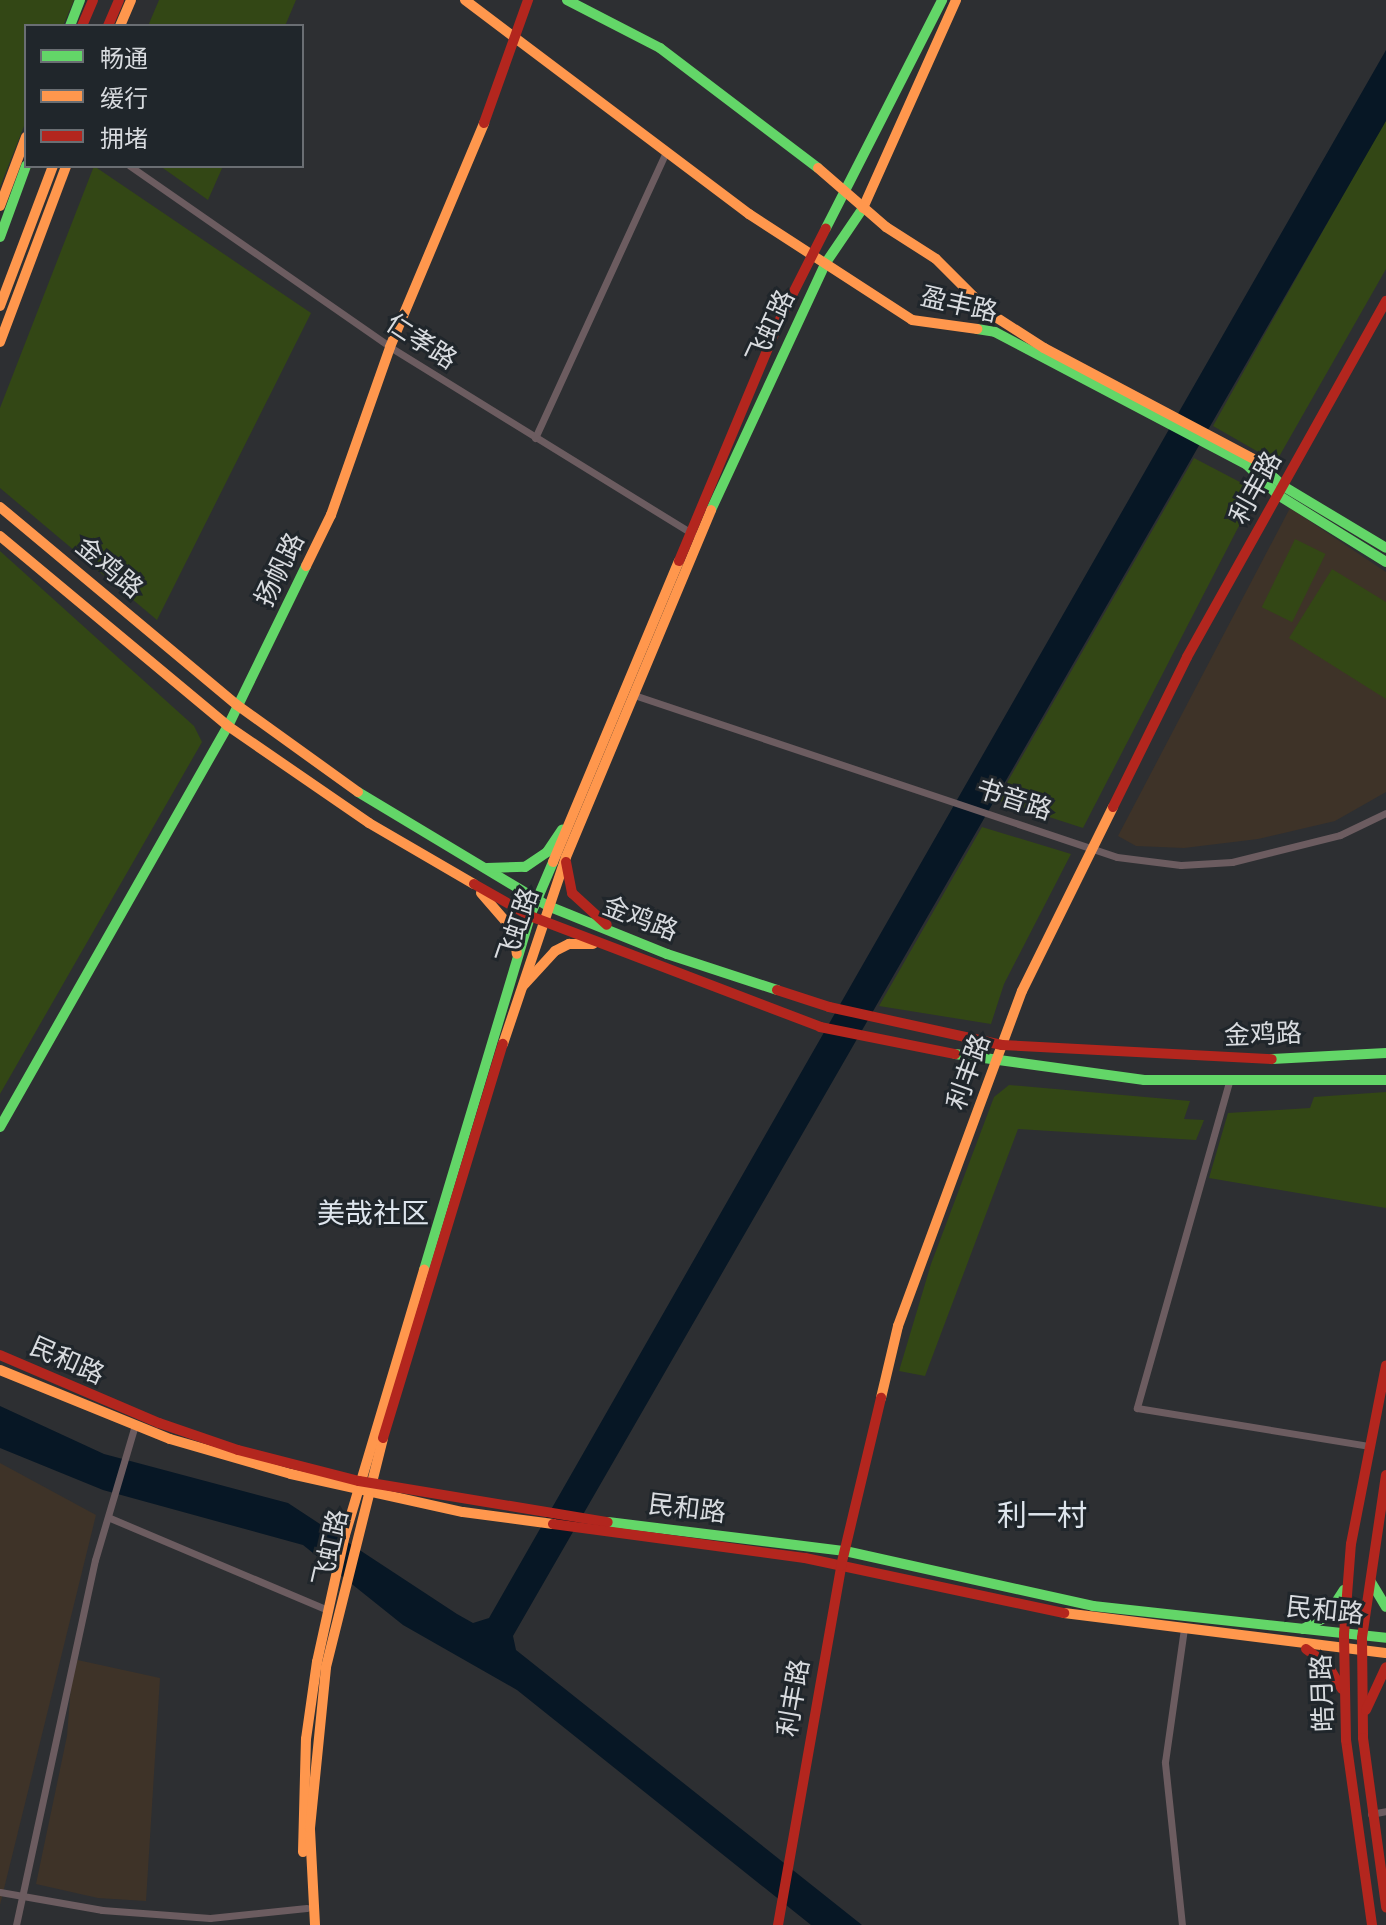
<!DOCTYPE html>
<html>
<head>
<meta charset="utf-8">
<style>
	body { margin:0 }
	#map { position:relative; width:1386px; height:1925px; overflow:hidden; background:#2d2f32; font-family:Karla,"Noto Sans SC",sans-serif }
	div>[style] { position:absolute }
	.education>* { inset:0; background:#3e3328 }
	.green>* { inset:0; background:#334715; transform-origin:0 0 }
	.water>* { inset:0; background:#071725 }
	.street>* { height:7px; margin:-3.5px; padding:0 3.5px; transform-origin:3.5px; border-radius:3.5px; background:#6c5c60 }
	.fast>* { height:10px; margin:-5px; padding:0 5px; transform-origin:5px; border-radius:5px; background:#63d668 }
	.slow>* { height:10px; margin:-5px; padding:0 5px; transform-origin:5px; border-radius:5px; background:#ff974d }
	.jam>* { height:10px; margin:-5px; padding:0 5px; transform-origin:5px; border-radius:5px; background:#b3261e }
	span { translate:-50% -50%; white-space:nowrap; text-align:center; line-height:1.15; -webkit-text-stroke:6px #20262b; paint-order:stroke }
	.street-label { font-size:26px; color:#d8dbdf }
	.neighbourhood-label { font-size:28px; color:#dee5ed }
	.quarter-label { font-size:30px; color:#dee5ed }
	.legend { position:absolute; left:24px; top:24px; width:280px; height:144px; box-sizing:border-box; background:#20262b; border:2px solid #6a6e73; margin:0; padding:10px 14px; list-style:none; font-size:24px; color:#d8dbdf }
	.legend li { display:flex; align-items:center; gap:16px; height:40px }
	.legend b { width:40px; border:2px solid #6a6e73 }
</style>
</head>
<body>
<div id="map">
	<div class="education">
		<div style="clip-path:polygon(1290px 508px,1386px 572px,1386px 792px,1335px 821px,1258px 839px,1184px 848px,1136px 846px,1118px 836px)"></div>
		<div style="clip-path:polygon(0 1463px,96px 1515px,0 1905px)"></div>
		<div style="clip-path:polygon(73px 1659px,160px 1678px,146px 1901px,98px 1898px,36px 1884px,67px 1736px)"></div>
	</div>
	<div class="green">
		<div style="clip-path:polygon(0 0,74px 0,63px 26px,26px 26px,26px 121px,0 187px)"></div>
		<div style="clip-path:polygon(159px 0,296px 0,285px 26px,148px 26px)"></div>
		<div style="clip-path:polygon(1386px 119px,1386px 269px,1276px 462px,1213px 426px)"></div>
		<div style="clip-path:polygon(94px 166px,311px 313px,157px 620px,0 488px,0 408px)"></div>
		<div style="clip-path:polygon(160px 166px,223px 166px,208px 200px)"></div>
		<div style="clip-path:polygon(1194px 458px,1257px 491px,1083px 828px,997px 800px)"></div>
		<div style="left:1295px;top:539px;width:34px;height:76px;rotate:26deg"></div>
		<div style="clip-path:polygon(0 551px,194px 726px,202px 742px,0 1094px)"></div>
		<div style="clip-path:polygon(1332px 569px,1386px 602px,1386px 699px,1289px 638px)"></div>
		<div style="clip-path:polygon(982px 827px,1071px 854px,1004px 984px,991px 1024px,879px 1006px)"></div>
		<div style="clip-path:polygon(1009px 1085px,1190px 1101px,1184px 1119px,1204px 1120px,1196px 1140px,1018px 1129px,925px 1376px,899px 1371px,931px 1264px,994px 1097px)"></div>
		<div style="clip-path:polygon(1386px 1092px,1386px 1208px,1209px 1178px,1228px 1113px,1310px 1108px,1314px 1097px)"></div>
	</div>
	<div class="water">
		<div style="clip-path:polygon(1386px 50px,1386px 121px,513px 1636px,516px 1650px,862px 1925px,811px 1925px,517px 1690px,403px 1625px,303px 1545px,103px 1490px,0 1448px,0 1406px,104px 1454px,288px 1503px,457px 1614px,473px 1623px,489px 1618px)"></div>
	</div>
	<div class="street">
		<div style="left:130px;top:166px;width:317px;rotate:34.8deg"></div>
		<div style="left:390px;top:347px;width:357px;rotate:31.7deg"></div>
		<div style="left:535px;top:438px;width:315px;rotate:-65.4deg"></div>
		<div style="left:634px;top:695px;width:509px;rotate:18.54deg"></div>
		<div style="left:1117px;top:857px;width:64px;rotate:7.1deg"></div>
		<div style="left:1181px;top:865px;width:51px;rotate:-3.4deg"></div>
		<div style="left:1232px;top:862px;width:111px;rotate:-14deg"></div>
		<div style="left:1340px;top:835px;width:51px;rotate:-25.6deg"></div>
		<div style="left:1229px;top:1082px;width:339px;rotate:105.8deg"></div>
		<div style="left:1137px;top:1408px;width:236px;rotate:9.3deg"></div>
		<div style="left:110px;top:1518px;width:237px;rotate:22.9deg"></div>
		<div style="left:1371px;top:1814px;width:15px;rotate:-11deg"></div>
		<div style="left:0;top:1892px;width:104px;rotate:10deg"></div>
		<div style="left:102px;top:1910px;width:108px;rotate:4.2deg"></div>
		<div style="left:210px;top:1918px;width:97px;rotate:-5.9deg"></div>
		<div style="left:16px;top:1925px;width:373px;rotate:-77.8deg"></div>
		<div style="left:95px;top:1560px;width:141px;rotate:-73.5deg"></div>
		<div style="left:1182px;top:1925px;width:164px;rotate:-96deg"></div>
		<div style="left:1165px;top:1762px;width:135px;rotate:-81.9deg"></div>
	</div>
	<div class="fast">
		<div style="left:567px;top:0;width:105px;rotate:27.3deg"></div>
		<div style="left:660px;top:48px;width:198px;rotate:37.2deg"></div>
		<div style="left:70px;top:26px;width:28px;rotate:-69deg"></div>
		<div style="left:826px;top:228px;width:256px;rotate:-63deg"></div>
		<div style="left:0;top:237px;width:76px;rotate:-69.9deg"></div>
		<div style="left:977px;top:329px;width:18px;rotate:9deg"></div>
		<div style="left:995px;top:332px;width:285px;rotate:27.8deg"></div>
		<div style="left:1247px;top:465px;width:43px;rotate:44.1deg"></div>
		<div style="left:1278px;top:495px;width:127px;rotate:31.8deg"></div>
		<div style="left:1254px;top:459px;width:40px;rotate:43deg"></div>
		<div style="left:1283px;top:486px;width:120px;rotate:31deg"></div>
		<div style="left:711px;top:510px;width:271px;rotate:-65.1deg"></div>
		<div style="left:825px;top:264px;width:68px;rotate:-55.8deg"></div>
		<div style="left:358px;top:792px;width:222px;rotate:31deg"></div>
		<div style="left:548px;top:906px;width:128px;rotate:22deg"></div>
		<div style="left:667px;top:954px;width:116px;rotate:18.1deg"></div>
		<div style="left:487px;top:868px;width:38px;rotate:-2deg"></div>
		<div style="left:525px;top:867px;width:27px;rotate:-34deg"></div>
		<div style="left:547px;top:852px;width:27px;rotate:-56deg"></div>
		<div style="left:955px;top:1054px;width:191px;rotate:7.8deg"></div>
		<div style="left:1144px;top:1080px;width:242px"></div>
		<div style="left:1272px;top:1059px;width:114px;rotate:-3deg"></div>
		<div style="left:0;top:1127px;width:461px;rotate:-60.4deg"></div>
		<div style="left:228px;top:726px;width:178px;rotate:-64deg"></div>
		<div style="left:424px;top:1270px;width:370px;rotate:-73.3deg"></div>
		<div style="left:530px;top:916px;width:59px;rotate:-66.9deg"></div>
		<div style="left:608px;top:1522px;width:239px;rotate:7deg"></div>
		<div style="left:845px;top:1551px;width:254px;rotate:12.5deg"></div>
		<div style="left:1093px;top:1606px;width:295px;rotate:6.2deg"></div>
		<div style="left:1371px;top:1582px;width:29px;rotate:59deg"></div>
		<div style="left:1303px;top:1629px;width:27px;rotate:-28deg"></div>
		<div style="left:1327px;top:1616px;width:31px;rotate:-57deg"></div>
	</div>
	<div class="slow">
		<div style="left:465px;top:0;width:356px;rotate:37deg"></div>
		<div style="left:749px;top:214px;width:194px;rotate:33deg"></div>
		<div style="left:912px;top:320px;width:66px;rotate:7.9deg"></div>
		<div style="left:120px;top:26px;width:28px;rotate:-67deg"></div>
		<div style="left:818px;top:168px;width:90px;rotate:40.9deg"></div>
		<div style="left:886px;top:227px;width:59px;rotate:32.6deg"></div>
		<div style="left:936px;top:259px;width:78px;rotate:45deg"></div>
		<div style="left:991px;top:314px;width:63px;rotate:32.7deg"></div>
		<div style="left:1044px;top:348px;width:238px;rotate:27.9deg"></div>
		<div style="left:0;top:206px;width:74px;rotate:-69.4deg"></div>
		<div style="left:863px;top:208px;width:228px;rotate:-65.9deg"></div>
		<div style="left:0;top:306px;width:150px;rotate:-69.3deg"></div>
		<div style="left:0;top:342px;width:188px;rotate:-69.4deg"></div>
		<div style="left:0;top:507px;width:309px;rotate:39.9deg"></div>
		<div style="left:237px;top:705px;width:149px;rotate:35.7deg"></div>
		<div style="left:0;top:536px;width:297px;rotate:39.8deg"></div>
		<div style="left:228px;top:726px;width:171px;rotate:34.5deg"></div>
		<div style="left:369px;top:823px;width:121px;rotate:30.2deg"></div>
		<div style="left:306px;top:566px;width:57px;rotate:-63.9deg"></div>
		<div style="left:331px;top:515px;width:178px;rotate:-70.6deg"></div>
		<div style="left:390px;top:347px;width:243px;rotate:-67.2deg"></div>
		<div style="left:553px;top:862px;width:326px;rotate:-67.3deg"></div>
		<div style="left:481px;top:893px;width:50px;rotate:49deg"></div>
		<div style="left:514px;top:931px;width:23px;rotate:83deg"></div>
		<div style="left:523px;top:986px;width:47px;rotate:-47.6deg"></div>
		<div style="left:555px;top:951px;width:16px;rotate:-27deg"></div>
		<div style="left:569px;top:944px;width:24px"></div>
		<div style="left:503px;top:1044px;width:197px;rotate:-71.4deg"></div>
		<div style="left:566px;top:857px;width:376px;rotate:-67.3deg"></div>
		<div style="left:0;top:1370px;width:183px;rotate:22.1deg"></div>
		<div style="left:170px;top:1439px;width:126px;rotate:16.1deg"></div>
		<div style="left:291px;top:1474px;width:176px;rotate:12.5deg"></div>
		<div style="left:463px;top:1512px;width:91px;rotate:7.6deg"></div>
		<div style="left:881px;top:1398px;width:74px;rotate:-76.7deg"></div>
		<div style="left:898px;top:1326px;width:357px;rotate:-69.7deg"></div>
		<div style="left:1022px;top:991px;width:205px;rotate:-63.7deg"></div>
		<div style="left:1064px;top:1613px;width:324px;rotate:7.1deg"></div>
		<div style="left:303px;top:1852px;width:113px;rotate:-88.5deg"></div>
		<div style="left:306px;top:1739px;width:78px;rotate:-81.9deg"></div>
		<div style="left:317px;top:1662px;width:130px;rotate:-77.6deg"></div>
		<div style="left:345px;top:1535px;width:277px;rotate:-73.4deg"></div>
		<div style="left:315px;top:1925px;width:97px;rotate:-93deg"></div>
		<div style="left:310px;top:1828px;width:162px;rotate:-84.3deg"></div>
		<div style="left:326px;top:1667px;width:236px;rotate:-76deg"></div>
	</div>
	<div class="jam">
		<div style="left:82px;top:26px;width:28px;rotate:-67deg"></div>
		<div style="left:108px;top:26px;width:28px;rotate:-67deg"></div>
		<div style="left:484px;top:123px;width:131px;rotate:-70.3deg"></div>
		<div style="left:679px;top:561px;width:267px;rotate:-67.3deg"></div>
		<div style="left:782px;top:315px;width:97px;rotate:-63.2deg"></div>
		<div style="left:1113px;top:807px;width:167px;rotate:-63.7deg"></div>
		<div style="left:1187px;top:657px;width:408px;rotate:-60.8deg"></div>
		<div style="left:566px;top:862px;width:32px;rotate:79deg"></div>
		<div style="left:572px;top:893px;width:47px;rotate:42.4deg"></div>
		<div style="left:474px;top:884px;width:64px;rotate:29.7deg"></div>
		<div style="left:530px;top:916px;width:311px;rotate:20.9deg"></div>
		<div style="left:820px;top:1027px;width:138px;rotate:11.3deg"></div>
		<div style="left:777px;top:990px;width:55px;rotate:18.1deg"></div>
		<div style="left:829px;top:1007px;width:177px;rotate:12.4deg"></div>
		<div style="left:1002px;top:1045px;width:270px;rotate:3deg"></div>
		<div style="left:0;top:1355px;width:173px;rotate:23.2deg"></div>
		<div style="left:159px;top:1423px;width:83px;rotate:18.9deg"></div>
		<div style="left:238px;top:1450px;width:125px;rotate:14.4deg"></div>
		<div style="left:359px;top:1481px;width:252px;rotate:9.4deg"></div>
		<div style="left:383px;top:1438px;width:412px;rotate:-73.1deg"></div>
		<div style="left:1386px;top:1475px;width:165px;rotate:98.4deg"></div>
		<div style="left:1362px;top:1638px;width:100px;rotate:89.4deg"></div>
		<div style="left:1363px;top:1738px;width:171px;rotate:82.2deg"></div>
		<div style="left:553px;top:1524px;width:254px;rotate:7.7deg"></div>
		<div style="left:805px;top:1558px;width:265px;rotate:12deg"></div>
		<div style="left:1306px;top:1649px;width:26px;rotate:36deg"></div>
		<div style="left:1327px;top:1664px;width:29px;rotate:59deg"></div>
		<div style="left:1366px;top:1710px;width:47px;rotate:-65.1deg"></div>
		<div style="left:778px;top:1925px;width:364px;rotate:-80deg"></div>
		<div style="left:841px;top:1566px;width:173px;rotate:-76.6deg"></div>
		<div style="left:1372px;top:1925px;width:187px;rotate:-98deg"></div>
		<div style="left:1346px;top:1740px;width:106px;rotate:-91.1deg"></div>
		<div style="left:1344px;top:1634px;width:90px;rotate:-85.6deg"></div>
		<div style="left:1351px;top:1544px;width:182px;rotate:-78.9deg"></div>
	</div>
	<div class="street-label">
		<span style="left:959px;top:305px;rotate:13deg">盈丰路</span>
		<span style="left:771px;top:327px;rotate:-65deg">飞虹路</span>
		<span style="left:421px;top:342px;rotate:33deg">仁孝路</span>
		<span style="left:1256px;top:488px;rotate:-61deg">利丰路</span>
		<span style="left:109px;top:568px;rotate:40deg">金鸡路</span>
		<span style="left:280px;top:570px;rotate:-64deg">扬帆路</span>
		<span style="left:1014px;top:800px;rotate:18deg">书音路</span>
		<span style="left:640px;top:919px;rotate:21deg">金鸡路</span>
		<span style="left:518px;top:926px;rotate:-71deg">飞虹路</span>
		<span style="left:1263px;top:1035px;rotate:-2deg">金鸡路</span>
		<span style="left:969px;top:1072px;rotate:-70deg">利丰路</span>
		<span style="left:67px;top:1361px;rotate:24deg">民和路</span>
		<span style="left:687px;top:1509px;rotate:7deg">民和路</span>
		<span style="left:331px;top:1548px;rotate:-77deg">飞虹路</span>
		<span style="left:1325px;top:1611px;rotate:6deg">民和路</span>
		<span style="left:1323px;top:1693px;rotate:-92deg">皓月路</span>
		<span style="left:794px;top:1698px;rotate:-80deg">利丰路</span>
	</div>
	<div class="neighbourhood-label">
		<span style="left:373px;top:1214px">美哉社区</span>
	</div>
	<div class="quarter-label">
		<span style="left:1042px;top:1516px">利一村</span>
	</div>
	<ul class="legend">
	<li><b style="height:10px;background:#63d668"></b>畅通</li>
	<li><b style="height:10px;background:#ff974d"></b>缓行</li>
	<li><b style="height:10px;background:#b3261e"></b>拥堵</li>
	</ul>
</div>
</body>
</html>
